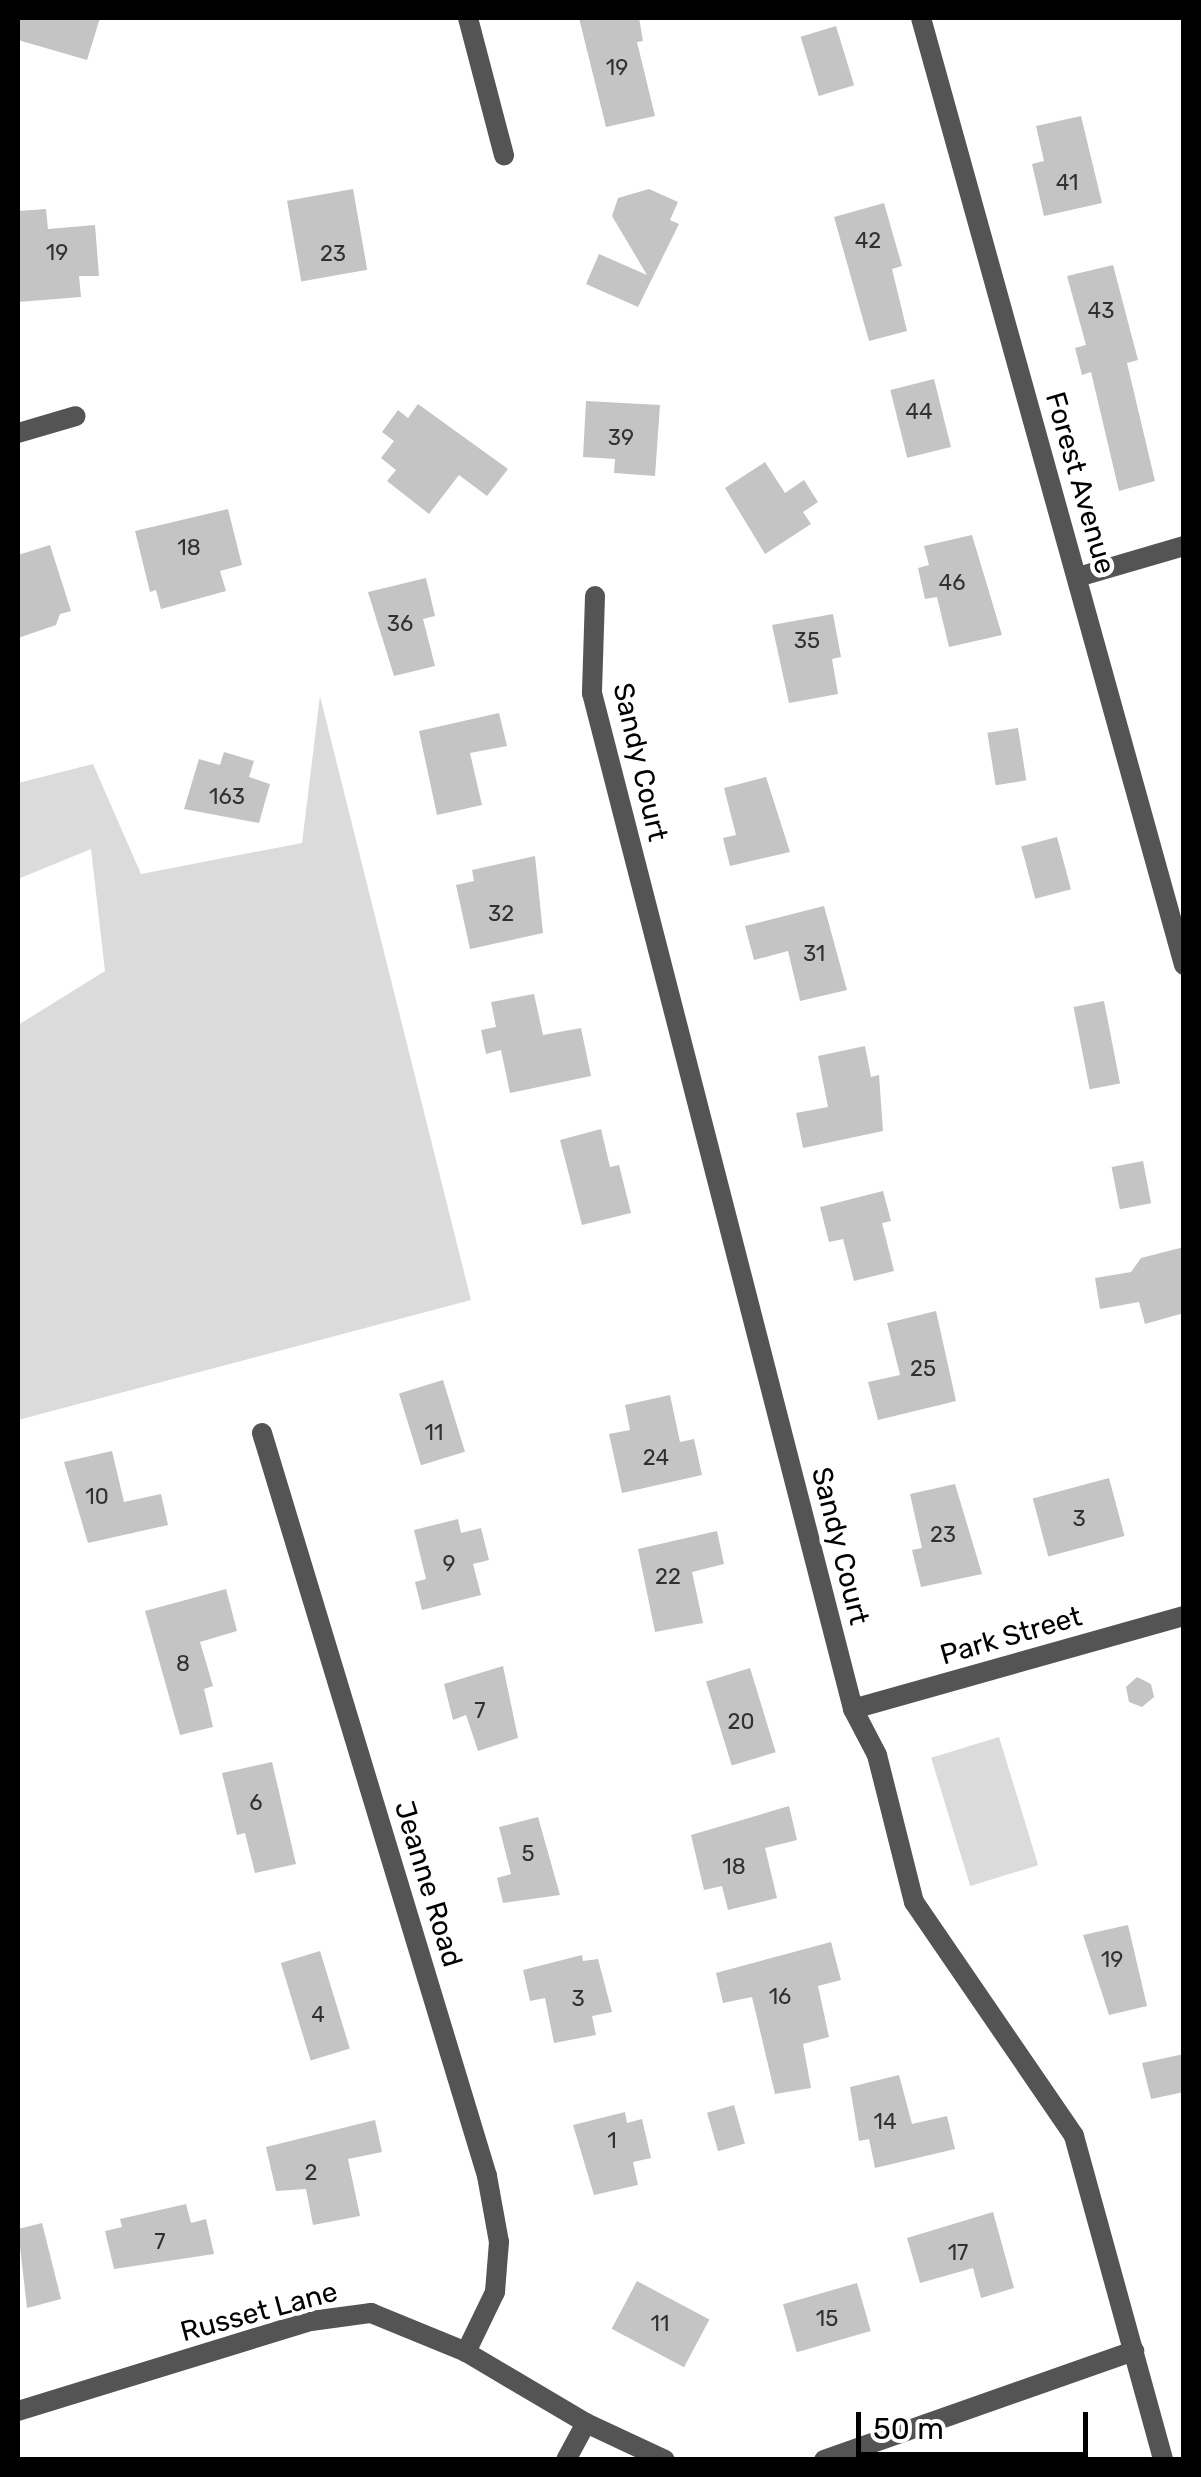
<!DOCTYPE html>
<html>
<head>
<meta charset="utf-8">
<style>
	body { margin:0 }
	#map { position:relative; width:1201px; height:2477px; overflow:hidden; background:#fff; font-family:Rubik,sans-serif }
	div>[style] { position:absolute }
	.green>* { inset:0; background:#dbdbdb; transform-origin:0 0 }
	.building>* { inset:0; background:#c4c4c4; transform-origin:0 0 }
	.minor>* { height:20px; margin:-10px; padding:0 10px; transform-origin:10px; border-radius:10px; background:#545454 }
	span { translate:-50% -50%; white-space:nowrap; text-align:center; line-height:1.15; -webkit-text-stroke:9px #fff; paint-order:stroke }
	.number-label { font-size:22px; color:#313131 }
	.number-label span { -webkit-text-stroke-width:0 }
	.street-label { font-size:28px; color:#000 }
	.frame { position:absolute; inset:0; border:20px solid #000; pointer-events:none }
	.scale { position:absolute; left:856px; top:2412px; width:232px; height:45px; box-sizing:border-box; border:5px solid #000; border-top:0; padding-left:12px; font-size:30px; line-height:35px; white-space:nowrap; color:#000; -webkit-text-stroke:8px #fff; paint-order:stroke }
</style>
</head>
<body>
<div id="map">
	<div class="green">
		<div style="clip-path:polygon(320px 696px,471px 1300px,18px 1420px,18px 1025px,105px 971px,91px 849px,18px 879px,18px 783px,93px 764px,141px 874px,302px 843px)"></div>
		<div style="left:999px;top:1737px;width:134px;height:71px;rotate:73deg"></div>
	</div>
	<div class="building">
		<div style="clip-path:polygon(18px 18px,100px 18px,87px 60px,18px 40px)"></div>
		<div style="clip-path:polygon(579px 18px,639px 18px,643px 41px,637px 42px,655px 116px,606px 127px)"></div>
		<div style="left:836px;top:26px;width:62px;height:37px;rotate:73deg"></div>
		<div style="clip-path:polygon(1081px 116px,1102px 203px,1044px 216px,1032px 164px,1044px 161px,1036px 126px)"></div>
		<div style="left:353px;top:189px;width:82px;height:67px;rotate:80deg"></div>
		<div style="clip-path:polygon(649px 189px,678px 202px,670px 220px,679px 224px,638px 307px,586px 284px,599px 254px,647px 275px,612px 216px,618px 198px)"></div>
		<div style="clip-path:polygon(884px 203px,902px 266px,892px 269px,907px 331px,869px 341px,834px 217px)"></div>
		<div style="clip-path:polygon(46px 209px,48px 229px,95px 225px,99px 276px,79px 276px,81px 297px,18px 302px,18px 211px)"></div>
		<div style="clip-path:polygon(1113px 265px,1138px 360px,1127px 363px,1155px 481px,1119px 491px,1091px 372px,1082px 375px,1075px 348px,1086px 345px,1067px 276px)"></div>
		<div style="left:934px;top:379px;width:70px;height:45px;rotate:76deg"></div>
		<div style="clip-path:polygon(586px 401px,660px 405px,655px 476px,614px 473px,615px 459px,583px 457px)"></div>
		<div style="clip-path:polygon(418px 404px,508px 469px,487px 496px,459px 475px,429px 514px,387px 481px,396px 470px,381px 458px,394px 441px,382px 432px,398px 410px,408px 418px)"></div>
		<div style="clip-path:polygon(765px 462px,785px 493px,804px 480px,818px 502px,803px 512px,811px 524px,765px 554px,725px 488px)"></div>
		<div style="clip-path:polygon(228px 509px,242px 565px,220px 571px,226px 591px,161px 609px,156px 590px,150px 592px,135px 531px)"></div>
		<div style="clip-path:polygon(972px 535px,1002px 635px,949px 647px,937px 597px,925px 599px,918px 568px,929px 565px,924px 546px)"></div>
		<div style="clip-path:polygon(50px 545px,71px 611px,60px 614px,56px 625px,18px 638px,18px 555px)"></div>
		<div style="clip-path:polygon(426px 578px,435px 616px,423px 619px,435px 666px,394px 676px,368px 592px)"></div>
		<div style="clip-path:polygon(833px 614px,841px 657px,832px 659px,838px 694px,789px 703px,772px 625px)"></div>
		<div style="clip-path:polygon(499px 713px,507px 746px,470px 753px,482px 805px,437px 815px,419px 731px)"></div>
		<div style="left:1018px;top:728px;width:53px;height:31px;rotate:81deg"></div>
		<div style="clip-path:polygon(224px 752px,254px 761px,249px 777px,270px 784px,259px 823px,184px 809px,199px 759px,220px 765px)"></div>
		<div style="clip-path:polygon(766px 777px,790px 852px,730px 866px,723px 838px,736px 835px,724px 788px)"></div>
		<div style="left:1057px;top:837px;width:54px;height:37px;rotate:75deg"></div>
		<div style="clip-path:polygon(535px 856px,543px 933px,470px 949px,456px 885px,474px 881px,472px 870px)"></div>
		<div style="clip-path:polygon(824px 906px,847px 990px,800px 1001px,788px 951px,754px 960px,745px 926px)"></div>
		<div style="clip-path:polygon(534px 994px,543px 1035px,581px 1028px,591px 1076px,510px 1093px,501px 1050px,486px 1054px,481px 1030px,496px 1027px,491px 1002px)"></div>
		<div style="left:1104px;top:1001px;width:84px;height:31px;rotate:79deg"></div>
		<div style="clip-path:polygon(865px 1046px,871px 1077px,879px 1075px,883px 1131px,803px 1148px,796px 1113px,828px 1107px,818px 1056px)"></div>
		<div style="clip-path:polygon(601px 1129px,610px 1167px,619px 1165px,631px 1213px,582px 1225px,560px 1140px)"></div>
		<div style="left:1143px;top:1161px;width:43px;height:32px;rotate:79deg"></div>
		<div style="clip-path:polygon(883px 1191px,891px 1221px,882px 1223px,894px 1271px,854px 1281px,843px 1239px,829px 1242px,820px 1207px)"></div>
		<div style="clip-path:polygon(1184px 1247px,1184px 1313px,1145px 1324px,1139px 1302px,1100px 1309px,1095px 1278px,1131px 1272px,1141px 1258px)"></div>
		<div style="clip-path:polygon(936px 1311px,956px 1401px,878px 1420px,868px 1382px,900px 1375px,887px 1323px)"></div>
		<div style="left:443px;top:1380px;width:75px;height:46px;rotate:73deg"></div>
		<div style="clip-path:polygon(670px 1395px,680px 1442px,694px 1439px,702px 1475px,622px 1493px,609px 1434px,630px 1430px,625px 1405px)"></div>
		<div style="clip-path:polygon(112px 1451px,124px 1502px,161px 1494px,168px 1525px,88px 1543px,64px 1462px)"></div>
		<div style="left:1109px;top:1478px;width:60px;height:79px;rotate:75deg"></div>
		<div style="clip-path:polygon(955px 1484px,982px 1574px,921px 1587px,912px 1550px,922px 1548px,910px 1494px)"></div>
		<div style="clip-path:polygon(458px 1519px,461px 1533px,481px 1528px,489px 1560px,473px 1564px,481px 1595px,422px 1610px,415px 1582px,426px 1579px,414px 1530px)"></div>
		<div style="clip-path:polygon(717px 1531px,724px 1564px,692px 1572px,703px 1623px,655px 1632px,638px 1549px)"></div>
		<div style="clip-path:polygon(226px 1589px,237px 1631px,200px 1642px,213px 1686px,204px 1689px,213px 1727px,180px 1735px,145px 1611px)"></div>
		<div style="clip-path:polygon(503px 1666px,518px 1738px,478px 1751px,466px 1715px,453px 1720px,444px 1684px)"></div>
		<div style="left:750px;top:1668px;width:88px;height:46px;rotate:73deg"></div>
		<div style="clip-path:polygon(1137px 1677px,1151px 1684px,1154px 1697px,1142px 1707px,1129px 1702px,1126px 1687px)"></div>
		<div style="clip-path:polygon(272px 1762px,296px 1864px,255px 1873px,245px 1833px,237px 1835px,222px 1773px)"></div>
		<div style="clip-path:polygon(789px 1806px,797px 1840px,765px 1848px,777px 1898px,728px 1910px,722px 1886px,704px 1890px,691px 1835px)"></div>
		<div style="clip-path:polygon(538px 1817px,560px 1895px,503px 1903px,497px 1878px,511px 1874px,499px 1827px)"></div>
		<div style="clip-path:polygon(1128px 1925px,1147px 2006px,1109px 2015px,1083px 1935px)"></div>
		<div style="clip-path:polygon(831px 1942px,841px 1980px,818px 1986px,829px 2037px,803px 2044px,811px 2088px,775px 2094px,752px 1997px,723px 2003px,716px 1973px)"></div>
		<div style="left:320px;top:1951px;width:102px;height:41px;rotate:73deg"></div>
		<div style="clip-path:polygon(582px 1955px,583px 1961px,598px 1959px,612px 2012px,592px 2016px,596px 2035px,554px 2043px,545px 1998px,530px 2001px,523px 1970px)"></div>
		<div style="clip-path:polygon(1184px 2054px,1184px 2092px,1151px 2099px,1142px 2063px)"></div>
		<div style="clip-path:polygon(899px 2075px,912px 2124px,947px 2116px,955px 2149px,875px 2168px,869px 2139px,859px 2141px,850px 2087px)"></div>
		<div style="left:734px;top:2105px;width:40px;height:28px;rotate:74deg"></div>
		<div style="clip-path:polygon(625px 2112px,627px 2123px,642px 2119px,651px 2158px,633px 2162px,638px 2185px,594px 2195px,573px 2125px)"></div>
		<div style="clip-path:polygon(375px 2120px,382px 2152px,348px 2159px,360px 2216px,313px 2225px,306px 2189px,276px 2191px,266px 2147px)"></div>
		<div style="clip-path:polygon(186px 2204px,191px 2223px,206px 2219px,214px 2254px,114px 2269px,105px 2231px,122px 2227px,120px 2219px)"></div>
		<div style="clip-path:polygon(993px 2212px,1014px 2288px,981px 2298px,973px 2268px,920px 2283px,907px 2238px)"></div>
		<div style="clip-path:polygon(42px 2223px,61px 2299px,27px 2308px,18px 2229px)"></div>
		<div style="left:637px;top:2281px;width:82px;height:54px;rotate:28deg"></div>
		<div style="left:857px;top:2283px;width:50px;height:77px;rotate:74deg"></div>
	</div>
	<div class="minor">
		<div style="left:468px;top:18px;width:142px;rotate:75.3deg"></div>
		<div style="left:921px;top:18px;width:983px;rotate:74.48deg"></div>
		<div style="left:18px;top:433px;width:60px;rotate:-16.3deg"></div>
		<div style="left:1078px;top:577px;width:110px;rotate:-16.3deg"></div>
		<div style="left:595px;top:596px;width:97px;rotate:91.8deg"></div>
		<div style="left:592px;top:693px;width:1049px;rotate:75.59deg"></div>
		<div style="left:853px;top:1709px;width:52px;rotate:62.4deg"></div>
		<div style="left:877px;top:1755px;width:152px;rotate:75.9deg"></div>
		<div style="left:914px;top:1902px;width:283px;rotate:55.6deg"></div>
		<div style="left:1074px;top:2136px;width:336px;rotate:74.6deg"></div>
		<div style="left:262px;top:1433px;width:776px;rotate:73.15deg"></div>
		<div style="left:487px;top:2176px;width:67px;rotate:79.7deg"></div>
		<div style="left:499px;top:2242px;width:50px;rotate:94.6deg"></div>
		<div style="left:495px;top:2292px;width:67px;rotate:115.8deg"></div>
		<div style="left:853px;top:1709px;width:344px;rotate:-15.7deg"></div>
		<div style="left:18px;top:2411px;width:307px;rotate:-17.1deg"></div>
		<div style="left:311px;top:2321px;width:61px;rotate:-7.6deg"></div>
		<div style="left:371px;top:2313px;width:103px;rotate:22.3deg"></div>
		<div style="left:466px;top:2352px;width:139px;rotate:30.6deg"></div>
		<div style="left:586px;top:2423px;width:87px;rotate:25.1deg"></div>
		<div style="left:566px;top:2460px;width:42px;rotate:-61.6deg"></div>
		<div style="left:824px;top:2460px;width:329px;rotate:-19.4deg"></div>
	</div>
	<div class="number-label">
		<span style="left:617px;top:68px">19</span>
		<span style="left:1067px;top:183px">41</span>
		<span style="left:868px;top:241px">42</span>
		<span style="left:57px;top:253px">19</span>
		<span style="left:333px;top:254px">23</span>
		<span style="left:1101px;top:311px">43</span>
		<span style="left:919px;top:412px">44</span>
		<span style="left:621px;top:438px">39</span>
		<span style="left:189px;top:548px">18</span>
		<span style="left:952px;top:583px">46</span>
		<span style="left:400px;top:624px">36</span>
		<span style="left:807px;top:641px">35</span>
		<span style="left:227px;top:797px">163</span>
		<span style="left:501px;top:914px">32</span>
		<span style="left:814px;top:954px">31</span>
		<span style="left:923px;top:1369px">25</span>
		<span style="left:434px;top:1433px">11</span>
		<span style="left:656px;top:1458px">24</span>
		<span style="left:97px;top:1497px">10</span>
		<span style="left:1079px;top:1519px">3</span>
		<span style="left:943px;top:1535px">23</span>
		<span style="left:449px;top:1564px">9</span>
		<span style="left:668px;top:1577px">22</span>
		<span style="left:183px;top:1664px">8</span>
		<span style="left:480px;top:1711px">7</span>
		<span style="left:741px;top:1722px">20</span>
		<span style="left:256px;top:1803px">6</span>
		<span style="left:528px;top:1854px">5</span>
		<span style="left:734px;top:1867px">18</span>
		<span style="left:1112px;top:1960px">19</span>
		<span style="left:780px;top:1997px">16</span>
		<span style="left:578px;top:1999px">3</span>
		<span style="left:318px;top:2015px">4</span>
		<span style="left:885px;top:2122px">14</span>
		<span style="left:612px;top:2141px">1</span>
		<span style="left:311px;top:2173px">2</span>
		<span style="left:160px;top:2242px">7</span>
		<span style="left:958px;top:2253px">17</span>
		<span style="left:827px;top:2319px">15</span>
		<span style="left:660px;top:2324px">11</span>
	</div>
	<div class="street-label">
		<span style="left:1080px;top:483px;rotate:74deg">Forest Avenue</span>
		<span style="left:640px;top:762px;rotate:77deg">Sandy Court</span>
		<span style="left:840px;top:1546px;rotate:76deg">Sandy Court</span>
		<span style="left:1011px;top:1636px;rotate:-16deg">Park Street</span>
		<span style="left:428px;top:1884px;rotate:73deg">Jeanne Road</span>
		<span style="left:259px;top:2312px;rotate:-15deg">Russet Lane</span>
	</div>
	<div class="frame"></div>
	<div class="scale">50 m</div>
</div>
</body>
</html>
